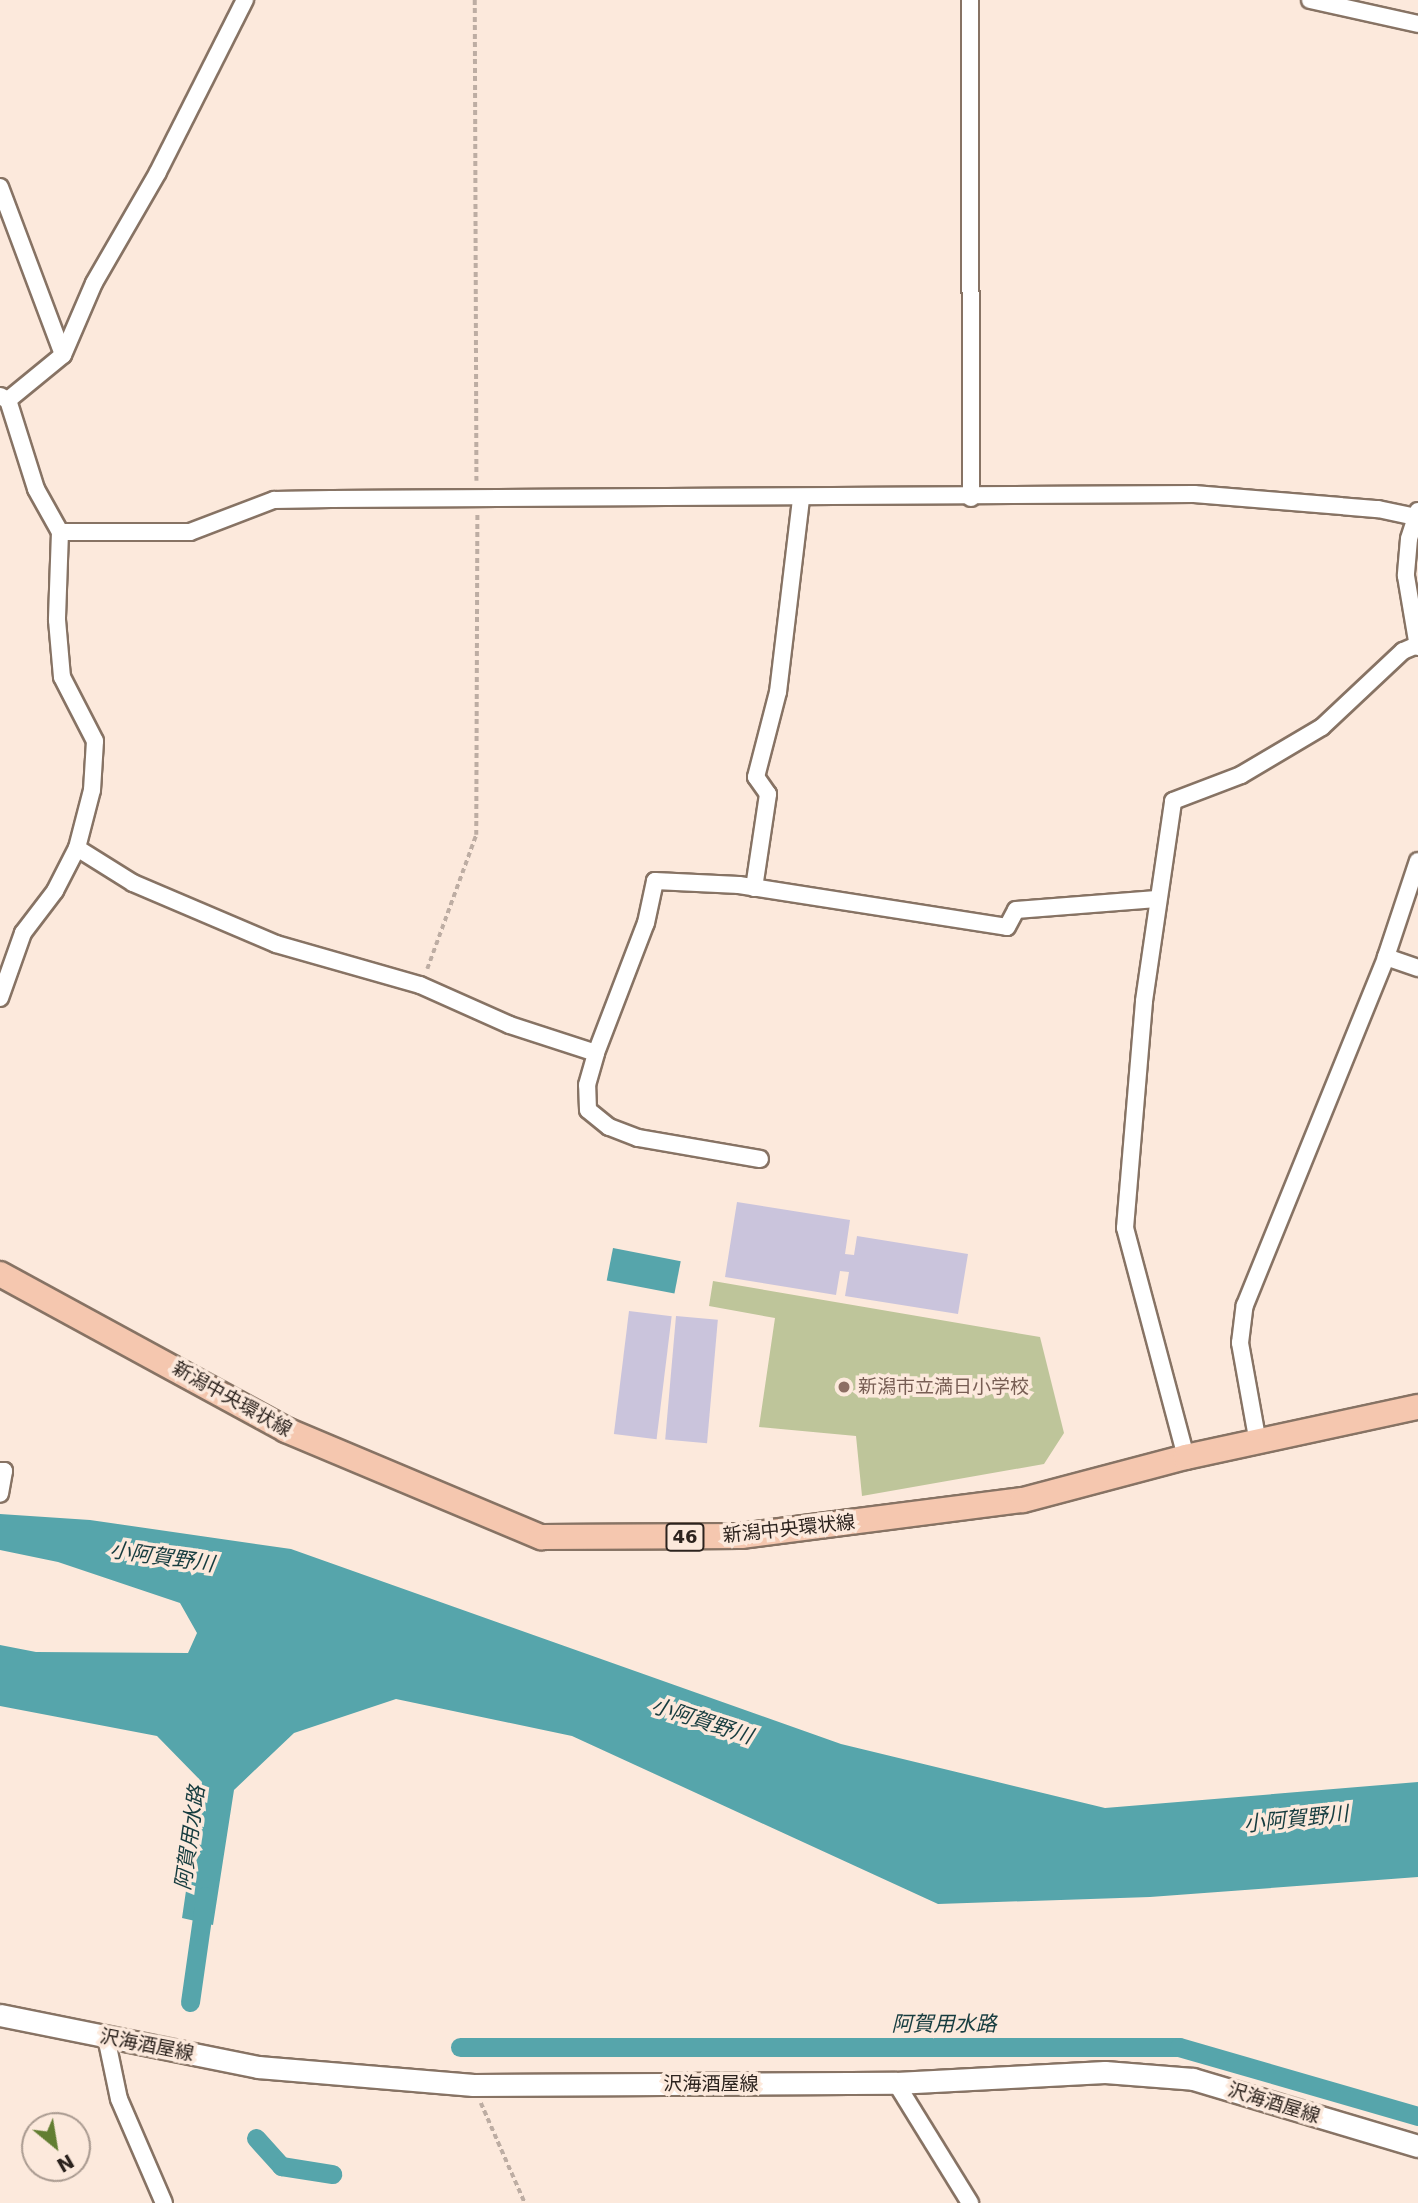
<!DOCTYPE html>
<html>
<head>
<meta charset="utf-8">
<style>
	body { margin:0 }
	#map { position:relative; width:1418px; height:2203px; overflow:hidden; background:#fce9dc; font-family:"DejaVu Sans","Noto Sans JP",sans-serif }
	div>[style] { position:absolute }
	.green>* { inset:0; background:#bec59a }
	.water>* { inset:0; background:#56a5ab; transform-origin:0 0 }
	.canal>* { height:19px; margin:-9.5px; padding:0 9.5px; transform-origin:9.5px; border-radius:9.5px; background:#56a5ab }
	.building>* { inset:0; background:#cac4dc; transform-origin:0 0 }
	.path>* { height:3.5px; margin-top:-1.75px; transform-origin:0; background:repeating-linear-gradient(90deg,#bdada3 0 5px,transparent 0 8.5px) }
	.roads { filter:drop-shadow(2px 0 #877364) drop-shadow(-2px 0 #877364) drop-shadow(0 2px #877364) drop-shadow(0 -2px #877364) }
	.minor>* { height:16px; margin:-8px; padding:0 8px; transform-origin:8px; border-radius:8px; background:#fff }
	.secondary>* { height:21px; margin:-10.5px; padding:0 10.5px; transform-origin:10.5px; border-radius:10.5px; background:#fff }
	.primary>* { height:24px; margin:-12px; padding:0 12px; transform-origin:12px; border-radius:12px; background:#f5c7af }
	.dots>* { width:19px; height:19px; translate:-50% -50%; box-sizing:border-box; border:4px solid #fce9dc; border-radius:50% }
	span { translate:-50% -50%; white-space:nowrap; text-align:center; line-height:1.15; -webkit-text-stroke:7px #fce9dc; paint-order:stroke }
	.shield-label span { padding:2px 5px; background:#fce9dc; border:2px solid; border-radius:5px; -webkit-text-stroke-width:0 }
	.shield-label { font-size:18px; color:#2c231e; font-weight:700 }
	.education-label { font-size:19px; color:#785e54 }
	.left { translate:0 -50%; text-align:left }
	.street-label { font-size:19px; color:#2c231e }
	.water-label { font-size:21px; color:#163c3f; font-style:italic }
	.north { position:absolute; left:21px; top:2112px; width:70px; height:70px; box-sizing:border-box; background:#fce9dc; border:2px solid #a99a90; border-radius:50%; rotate:150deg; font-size:19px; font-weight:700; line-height:28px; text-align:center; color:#2c231e }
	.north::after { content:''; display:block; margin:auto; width:24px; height:32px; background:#627e32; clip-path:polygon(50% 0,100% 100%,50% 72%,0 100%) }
</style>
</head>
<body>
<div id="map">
	<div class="green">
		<div style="clip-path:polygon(713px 1281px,1040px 1337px,1064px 1433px,1044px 1464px,862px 1496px,856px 1436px,759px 1427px,775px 1318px,709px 1306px)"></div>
	</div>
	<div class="water">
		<div style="left:613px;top:1248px;width:69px;height:33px;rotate:11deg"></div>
		<div style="clip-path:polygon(0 1514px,90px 1520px,291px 1549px,841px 1744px,1105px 1808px,1418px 1782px,1418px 1877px,1150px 1897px,938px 1904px,572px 1736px,396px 1699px,294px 1733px,234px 1790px,213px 1925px,182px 1918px,202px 1782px,157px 1736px,0 1706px,0 1645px,36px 1652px,188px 1653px,197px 1633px,180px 1603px,58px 1562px,0 1550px)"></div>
	</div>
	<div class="canal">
		<div style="left:190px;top:2002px;width:107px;rotate:-81.9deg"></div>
		<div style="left:460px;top:2047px;width:719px"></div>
		<div style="left:1179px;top:2047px;width:249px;rotate:16.1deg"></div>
		<div style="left:256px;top:2138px;width:38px;rotate:48deg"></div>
		<div style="left:281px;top:2166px;width:52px;rotate:8.9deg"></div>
	</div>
	<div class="building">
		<div style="clip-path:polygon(737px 1202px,850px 1220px,845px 1254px,854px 1255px,857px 1236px,968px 1254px,958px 1314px,845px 1296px,849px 1272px,840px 1271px,836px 1295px,725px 1277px)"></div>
		<div style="left:629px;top:1311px;width:43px;height:124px;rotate:7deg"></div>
		<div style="left:676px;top:1316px;width:42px;height:124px;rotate:5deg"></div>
	</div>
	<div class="path">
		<div style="left:475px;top:0;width:481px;rotate:89.8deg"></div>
		<div style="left:427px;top:969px;width:143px;rotate:-69.9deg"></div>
		<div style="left:476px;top:835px;width:322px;rotate:-89.8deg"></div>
		<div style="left:481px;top:2103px;width:109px;rotate:66.3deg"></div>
	</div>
	<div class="roads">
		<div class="minor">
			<div style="left:970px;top:0;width:498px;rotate:89.9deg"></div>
			<div style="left:1310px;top:0;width:111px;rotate:12.5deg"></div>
			<div style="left:0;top:187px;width:179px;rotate:69.4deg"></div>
			<div style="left:0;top:396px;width:9px;rotate:27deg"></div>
			<div style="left:8px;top:400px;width:93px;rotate:72.5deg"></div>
			<div style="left:36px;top:489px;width:49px;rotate:60.8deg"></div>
			<div style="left:60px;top:532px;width:88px;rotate:92deg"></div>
			<div style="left:57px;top:620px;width:57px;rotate:85deg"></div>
			<div style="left:62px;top:677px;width:72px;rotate:62.7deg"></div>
			<div style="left:95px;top:741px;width:49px;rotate:93.5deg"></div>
			<div style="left:92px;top:790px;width:60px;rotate:104.5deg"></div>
			<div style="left:77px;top:848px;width:48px;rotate:117.1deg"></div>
			<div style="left:55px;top:891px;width:53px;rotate:127.3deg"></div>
			<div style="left:23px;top:933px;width:69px;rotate:109.5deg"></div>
			<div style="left:8px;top:400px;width:71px;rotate:-39.3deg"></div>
			<div style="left:63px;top:355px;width:78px;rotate:-66.7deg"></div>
			<div style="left:94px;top:283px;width:128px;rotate:-60deg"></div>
			<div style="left:158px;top:172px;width:193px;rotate:-63.2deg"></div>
			<div style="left:1418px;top:511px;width:29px;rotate:108deg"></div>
			<div style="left:1409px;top:539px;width:37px;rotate:95deg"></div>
			<div style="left:1406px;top:576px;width:72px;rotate:80.4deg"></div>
			<div style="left:60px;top:532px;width:130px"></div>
			<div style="left:190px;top:532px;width:90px;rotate:-20.9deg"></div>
			<div style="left:274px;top:500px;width:57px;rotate:-1deg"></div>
			<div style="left:331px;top:499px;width:863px;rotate:-0.33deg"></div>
			<div style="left:1194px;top:494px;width:185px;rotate:4.7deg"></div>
			<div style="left:1378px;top:509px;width:38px;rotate:12deg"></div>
			<div style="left:77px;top:848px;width:66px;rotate:32deg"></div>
			<div style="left:133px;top:883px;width:155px;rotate:23.1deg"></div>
			<div style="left:276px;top:944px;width:150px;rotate:15.9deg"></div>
			<div style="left:420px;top:985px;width:98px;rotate:24deg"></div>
			<div style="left:510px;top:1025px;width:90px;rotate:18deg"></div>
			<div style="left:754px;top:888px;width:95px;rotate:-81.5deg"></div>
			<div style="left:768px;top:794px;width:21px;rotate:-125deg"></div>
			<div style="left:756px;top:777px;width:88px;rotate:-75.5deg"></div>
			<div style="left:778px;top:692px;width:195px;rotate:-83.2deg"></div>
			<div style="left:1386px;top:957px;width:34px;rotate:19deg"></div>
			<div style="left:760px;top:1159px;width:124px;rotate:-170.2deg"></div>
			<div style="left:638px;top:1138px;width:31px;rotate:-159deg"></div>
			<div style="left:609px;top:1127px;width:27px;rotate:-141deg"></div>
			<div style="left:588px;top:1110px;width:25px;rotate:-92deg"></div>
			<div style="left:587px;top:1085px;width:33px;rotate:-74deg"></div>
			<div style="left:596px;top:1053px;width:139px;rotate:-69deg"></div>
			<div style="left:646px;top:923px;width:43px;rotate:-77.9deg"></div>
			<div style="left:655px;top:881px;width:84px;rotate:2.7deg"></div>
			<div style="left:739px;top:885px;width:271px;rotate:8.9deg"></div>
			<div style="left:1007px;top:927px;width:19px;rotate:-62deg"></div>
			<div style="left:1016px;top:910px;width:141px;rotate:-4.5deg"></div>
			<div style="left:1258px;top:1443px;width:102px;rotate:-100.2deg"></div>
			<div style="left:1240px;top:1343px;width:38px;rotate:-83deg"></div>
			<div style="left:1245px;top:1305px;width:375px;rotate:-67.9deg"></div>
			<div style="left:1386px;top:957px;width:101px;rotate:-71.6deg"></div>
			<div style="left:1186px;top:1457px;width:237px;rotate:-104.9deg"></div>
			<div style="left:1125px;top:1228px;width:228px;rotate:-85.2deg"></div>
			<div style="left:1144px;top:1001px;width:202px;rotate:-81.7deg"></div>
			<div style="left:1173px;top:801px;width:73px;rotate:-20.9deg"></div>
			<div style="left:1241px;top:775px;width:94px;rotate:-30.7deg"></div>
			<div style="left:1322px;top:727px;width:111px;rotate:-43.2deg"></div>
			<div style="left:1403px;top:651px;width:15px;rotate:-23deg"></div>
			<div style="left:0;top:1471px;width:4px"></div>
			<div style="left:4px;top:1471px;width:23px;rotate:100deg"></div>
			<div style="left:106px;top:2037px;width:63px;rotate:78.2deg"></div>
			<div style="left:119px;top:2099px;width:113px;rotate:66.6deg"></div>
			<div style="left:896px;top:2083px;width:141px;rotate:58.3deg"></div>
		</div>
		<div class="secondary">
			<div style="left:0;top:2015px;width:263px;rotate:11.4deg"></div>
			<div style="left:258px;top:2067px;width:216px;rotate:4.8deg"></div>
			<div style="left:473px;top:2085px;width:423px;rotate:-0.3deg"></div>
			<div style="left:896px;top:2083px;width:209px;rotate:-3deg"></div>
			<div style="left:1105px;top:2072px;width:88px;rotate:4.5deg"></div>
			<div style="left:1193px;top:2079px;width:235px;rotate:16.6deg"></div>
		</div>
		<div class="primary">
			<div style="left:0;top:1274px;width:326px;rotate:28.6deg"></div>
			<div style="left:286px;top:1430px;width:277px;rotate:22.8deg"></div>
			<div style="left:541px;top:1537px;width:200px;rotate:-0.3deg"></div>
			<div style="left:741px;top:1536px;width:284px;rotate:-7.3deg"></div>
			<div style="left:1023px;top:1500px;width:169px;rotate:-14.8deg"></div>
			<div style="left:1186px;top:1457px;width:237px;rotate:-12.2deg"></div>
		</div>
	</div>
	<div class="dots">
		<div style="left:844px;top:1387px;background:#8d6e63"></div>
	</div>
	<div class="shield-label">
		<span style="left:685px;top:1537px">46</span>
	</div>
	<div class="education-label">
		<span class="left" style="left:858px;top:1387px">新潟市立満日小学校</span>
	</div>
	<div class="street-label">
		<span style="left:232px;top:1399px;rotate:29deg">新潟中央環状線</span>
		<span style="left:789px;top:1529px;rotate:-6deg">新潟中央環状線</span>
		<span style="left:147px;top:2045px;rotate:11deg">沢海酒屋線</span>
		<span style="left:711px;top:2084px">沢海酒屋線</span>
		<span style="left:1274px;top:2103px;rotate:17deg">沢海酒屋線</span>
	</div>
	<div class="water-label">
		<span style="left:162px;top:1557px;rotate:8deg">小阿賀野川</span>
		<span style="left:702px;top:1721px;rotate:18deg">小阿賀野川</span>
		<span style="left:1296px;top:1819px;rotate:-6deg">小阿賀野川</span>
		<span style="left:190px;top:1838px;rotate:-82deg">阿賀用水路</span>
		<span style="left:944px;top:2024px">阿賀用水路</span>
	</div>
	<div class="north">N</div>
</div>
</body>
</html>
